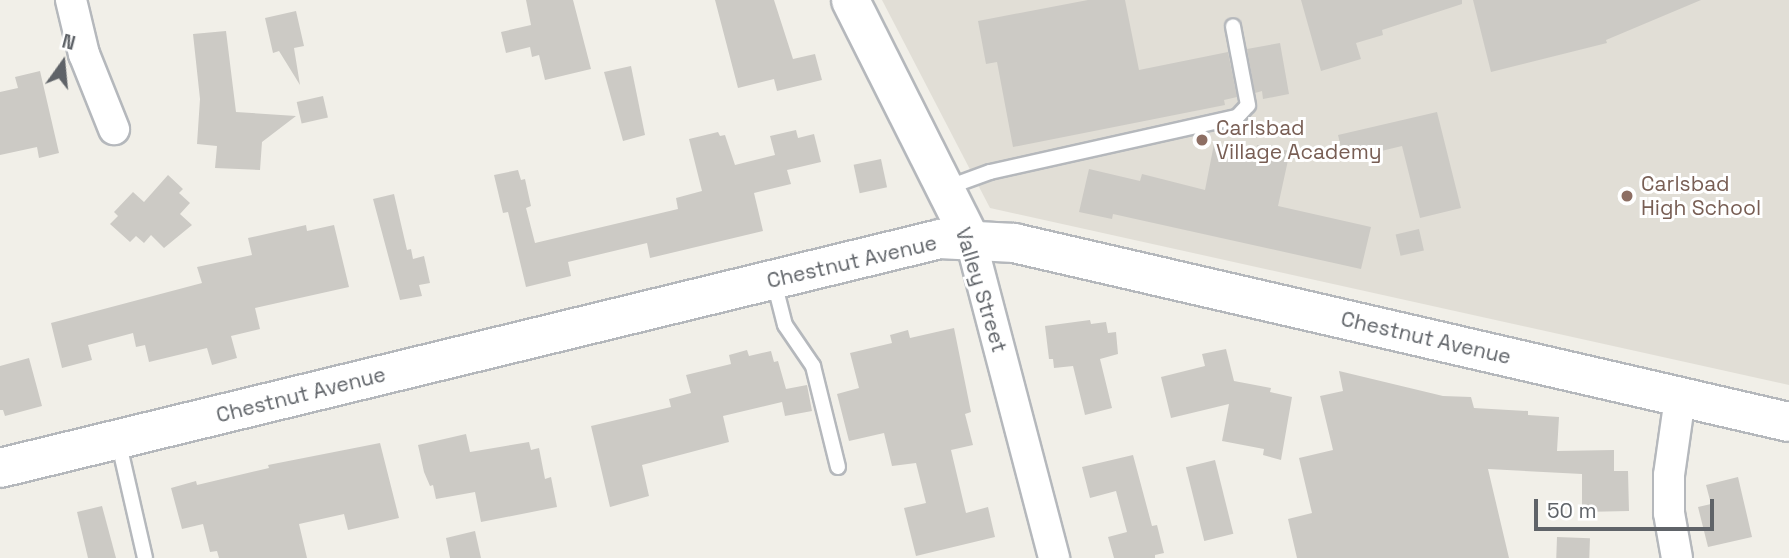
<!DOCTYPE html>
<html>
<head>
<meta charset="utf-8">
<style>
	body { margin:0 }
	#map { position:relative; width:1789px; height:558px; overflow:hidden; background:#f1efe8; font-family:"Space Grotesk",sans-serif }
	div>[style] { position:absolute }
	.education>* { inset:0; background:#e1ded6 }
	.building>* { inset:0; background:#cccac5; transform-origin:0 0 }
	.roads { filter:drop-shadow(2px 0 #b5b8bc) drop-shadow(-2px 0 #b5b8bc) drop-shadow(0 2px #b5b8bc) drop-shadow(0 -2px #b5b8bc) }
	.service>* { height:14px; margin:-7px; padding:0 7px; transform-origin:7px; border-radius:7px; background:#fff }
	.minor>* { height:30px; margin:-15px; padding:0 15px; transform-origin:15px; border-radius:15px; background:#fff }
	.tertiary>* { height:37px; margin:-18.5px; padding:0 18.5px; transform-origin:18.5px; border-radius:18.5px; background:#fff }
	.secondary>* { height:38px; margin:-19px; padding:0 19px; transform-origin:19px; border-radius:19px; background:#fff }
	.dots>* { width:19px; height:19px; translate:-50% -50%; box-sizing:border-box; border:4px solid #fff; border-radius:50% }
	span { translate:-50% -50%; white-space:nowrap; text-align:center; line-height:1.15; -webkit-text-stroke:6px #fff; paint-order:stroke }
	.education-label { font-size:21px; color:#785e54 }
	.left { translate:0 -50%; text-align:left }
	.street-label { font-size:21px; color:#5f6368 }
	.north { position:absolute; left:28px; top:28px; width:70px; height:70px; -webkit-text-stroke:5px #fff; paint-order:stroke; rotate:15deg; font-size:19px; font-weight:700; line-height:28px; text-align:center; color:#5f6368 }
	.north::after { content:''; display:block; margin:auto; width:24px; height:32px; background:#5f6368; clip-path:polygon(50% 0,100% 100%,50% 72%,0 100%) }
	.scale { position:absolute; left:1534px; top:499px; width:180px; height:32px; box-sizing:border-box; border:4px solid #5f6368; border-top:0; padding-left:9px; font-size:21px; line-height:24px; white-space:nowrap; color:#5f6368; -webkit-text-stroke:5px #fff; paint-order:stroke }
</style>
</head>
<body>
<div id="map">
	<div class="education">
		<div style="clip-path:polygon(882px 0,1789px 0,1789px 385px,990px 208px)"></div>
	</div>
	<div class="building">
		<div style="clip-path:polygon(526px 0,573px 0,591px 69px,545px 80px,539px 55px,532px 57px,530px 47px,506px 53px,501px 32px,531px 25px)"></div>
		<div style="clip-path:polygon(715px 0,774px 0,793px 59px,815px 54px,822px 80px,777px 91px,774px 79px,738px 88px)"></div>
		<div style="clip-path:polygon(1088px 0,1125px 0,1139px 70px,1228px 52px,1237px 97px,1224px 100px,1225px 105px,1013px 147px,997px 62px,986px 64px,978px 21px)"></div>
		<div style="clip-path:polygon(1301px 0,1462px 0,1462px 4px,1382px 30px,1383px 35px,1356px 43px,1361px 59px,1321px 71px)"></div>
		<div style="clip-path:polygon(1473px 0,1701px 0,1606px 40px,1607px 43px,1491px 72px)"></div>
		<div style="clip-path:polygon(296px 11px,304px 46px,294px 48px,300px 85px,279px 51px,273px 53px,265px 18px)"></div>
		<div style="clip-path:polygon(226px 31px,236px 112px,296px 116px,262px 142px,260px 170px,215px 168px,217px 146px,197px 144px,200px 99px,193px 34px)"></div>
		<div style="clip-path:polygon(1280px 43px,1289px 94px,1263px 99px,1262px 91px,1255px 93px,1247px 49px)"></div>
		<div style="clip-path:polygon(631px 66px,645px 135px,623px 141px,604px 72px)"></div>
		<div style="clip-path:polygon(40px 71px,59px 153px,39px 158px,37px 147px,0 155px,0 92px,18px 88px,15px 77px)"></div>
		<div style="left:323px;top:96px;width:22px;height:27px;rotate:77deg"></div>
		<div style="clip-path:polygon(1437px 112px,1461px 208px,1420px 218px,1402px 146px,1344px 160px,1338px 135px)"></div>
		<div style="clip-path:polygon(796px 130px,798px 138px,814px 134px,821px 162px,787px 170px,791px 184px,754px 193px,763px 231px,650px 258px,647px 243px,568px 262px,571px 276px,526px 287px,508px 212px,503px 213px,494px 175px,518px 170px,521px 180px,525px 179px,531px 206px,526px 208px,535px 243px,678px 209px,676px 198px,702px 191px,689px 139px,718px 132px,720px 136px,725px 135px,735px 165px,775px 155px,770px 136px)"></div>
		<div style="clip-path:polygon(1214px 144px,1256px 152px,1257px 145px,1290px 151px,1278px 206px,1371px 227px,1361px 269px,1113px 214px,1112px 219px,1079px 212px,1089px 169px,1140px 181px,1142px 174px,1205px 190px)"></div>
		<div style="left:881px;top:159px;width:29px;height:28px;rotate:78deg"></div>
		<div style="clip-path:polygon(168px 175px,183px 189px,179px 193px,190px 203px,180px 214px,192px 225px,164px 248px,151px 235px,144px 243px,136px 236px,130px 242px,110px 224px,118px 216px,114px 212px,133px 192px,144px 202px)"></div>
		<div style="clip-path:polygon(394px 194px,407px 250px,411px 249px,413px 259px,424px 256px,430px 283px,419px 285px,422px 296px,400px 300px,373px 199px)"></div>
		<div style="clip-path:polygon(306px 225px,307px 231px,334px 225px,349px 287px,255px 308px,260px 329px,231px 336px,237px 358px,212px 365px,207px 348px,149px 362px,145px 345px,136px 347px,133px 333px,88px 345px,92px 360px,62px 368px,51px 323px,202px 283px,197px 267px,252px 255px,248px 238px)"></div>
		<div style="left:1419px;top:229px;width:22px;height:24px;rotate:77deg"></div>
		<div style="clip-path:polygon(1090px 320px,1091px 324px,1106px 322px,1108px 333px,1116px 332px,1118px 354px,1100px 359px,1112px 408px,1085px 415px,1073px 366px,1054px 368px,1053px 359px,1049px 359px,1045px 326px)"></div>
		<div style="clip-path:polygon(954px 328px,971px 412px,965px 414px,973px 445px,951px 450px,966px 513px,988px 507px,995px 537px,916px 556px,904px 508px,926px 503px,916px 463px,892px 466px,884px 433px,849px 441px,837px 394px,859px 388px,850px 353px,892px 343px,890px 335px,908px 330px,910px 338px)"></div>
		<div style="clip-path:polygon(1226px 349px,1234px 381px,1271px 388px,1270px 392px,1292px 397px,1281px 460px,1263px 455px,1264px 449px,1222px 441px,1229px 404px,1171px 418px,1161px 377px,1205px 366px,1202px 354px)"></div>
		<div style="clip-path:polygon(747px 350px,749px 356px,771px 351px,774px 362px,778px 361px,786px 389px,807px 385px,812px 411px,785px 416px,782px 402px,723px 416px,729px 442px,642px 465px,649px 496px,610px 507px,591px 426px,671px 407px,669px 399px,691px 393px,686px 375px,731px 364px,729px 355px)"></div>
		<div style="clip-path:polygon(29px 358px,42px 406px,5px 416px,3px 410px,0 410px,0 366px)"></div>
		<div style="clip-path:polygon(1339px 371px,1443px 396px,1471px 397px,1474px 408px,1528px 411px,1528px 415px,1559px 417px,1557px 451px,1614px 450px,1614px 471px,1628px 471px,1629px 511px,1582px 512px,1582px 474px,1488px 469px,1509px 558px,1297px 558px,1288px 519px,1312px 513px,1299px 458px,1333px 450px,1320px 396px,1343px 391px)"></div>
		<div style="clip-path:polygon(466px 434px,470px 452px,529px 442px,531px 450px,539px 448px,545px 479px,551px 477px,557px 507px,481px 522px,475px 492px,436px 499px,433px 485px,430px 486px,424px 472px,418px 445px)"></div>
		<div style="clip-path:polygon(380px 443px,399px 518px,348px 530px,344px 514px,299px 524px,307px 558px,219px 558px,217px 551px,210px 552px,203px 524px,182px 529px,171px 488px,196px 481px,197px 485px,269px 468px,268px 465px)"></div>
		<div style="clip-path:polygon(1133px 455px,1152px 526px,1157px 525px,1164px 553px,1155px 555px,1155px 558px,1114px 558px,1108px 537px,1127px 532px,1116px 491px,1090px 498px,1082px 467px)"></div>
		<div style="left:1215px;top:460px;width:76px;height:30px;rotate:76deg"></div>
		<div style="clip-path:polygon(1738px 477px,1752px 537px,1708px 547px,1698px 507px,1711px 504px,1706px 485px)"></div>
		<div style="clip-path:polygon(102px 506px,116px 558px,88px 558px,77px 512px)"></div>
		<div style="clip-path:polygon(475px 531px,481px 558px,450px 558px,446px 538px)"></div>
		<div style="left:1557px;top:537px;width:33px;height:21px;rotate:2deg"></div>
	</div>
	<div class="roads">
		<div class="service">
			<div style="left:946px;top:188px;width:47px;rotate:-20deg"></div>
			<div style="left:990px;top:172px;width:253px;rotate:-12.6deg"></div>
			<div style="left:1237px;top:117px;width:16px;rotate:-47deg"></div>
			<div style="left:1248px;top:105px;width:80px;rotate:-100.8deg"></div>
			<div style="left:774px;top:282px;width:44px;rotate:75.7deg"></div>
			<div style="left:785px;top:325px;width:50px;rotate:55.7deg"></div>
			<div style="left:813px;top:366px;width:104px;rotate:76.1deg"></div>
			<div style="left:118px;top:440px;width:121px;rotate:77.1deg"></div>
		</div>
		<div class="minor">
			<div style="left:71px;top:0;width:56px;rotate:76.5deg"></div>
			<div style="left:84px;top:54px;width:81px;rotate:68.2deg"></div>
			<div style="left:971px;top:241px;width:328px;rotate:75.3deg"></div>
			<div style="left:1677px;top:558px;width:46px;rotate:-100.1deg"></div>
			<div style="left:1669px;top:513px;width:38px;rotate:-90deg"></div>
			<div style="left:1669px;top:475px;width:78px;rotate:-81.9deg"></div>
		</div>
		<div class="tertiary">
			<div style="left:850px;top:0;width:270px;rotate:63.3deg"></div>
		</div>
		<div class="secondary">
			<div style="left:0;top:468px;width:967px;rotate:-13.69deg"></div>
			<div style="left:940px;top:239px;width:74px;rotate:3.1deg"></div>
			<div style="left:1014px;top:243px;width:795px;rotate:13.01deg"></div>
		</div>
	</div>
	<div class="dots">
		<div style="left:1202px;top:140px;background:#8d6e63"></div>
		<div style="left:1627px;top:196px;background:#8d6e63"></div>
	</div>
	<div class="education-label">
		<span class="left" style="left:1216px;top:140px">Carlsbad<br>Village Academy</span>
		<span class="left" style="left:1641px;top:196px">Carlsbad<br>High School</span>
	</div>
	<div class="street-label">
		<span style="left:852px;top:262px;rotate:-13deg">Chestnut Avenue</span>
		<span style="left:981px;top:290px;rotate:73deg">Valley Street</span>
		<span style="left:1426px;top:338px;rotate:13deg">Chestnut Avenue</span>
		<span style="left:301px;top:395px;rotate:-14deg">Chestnut Avenue</span>
	</div>
	<div class="north">N</div>
	<div class="scale">50 m</div>
</div>
</body>
</html>
